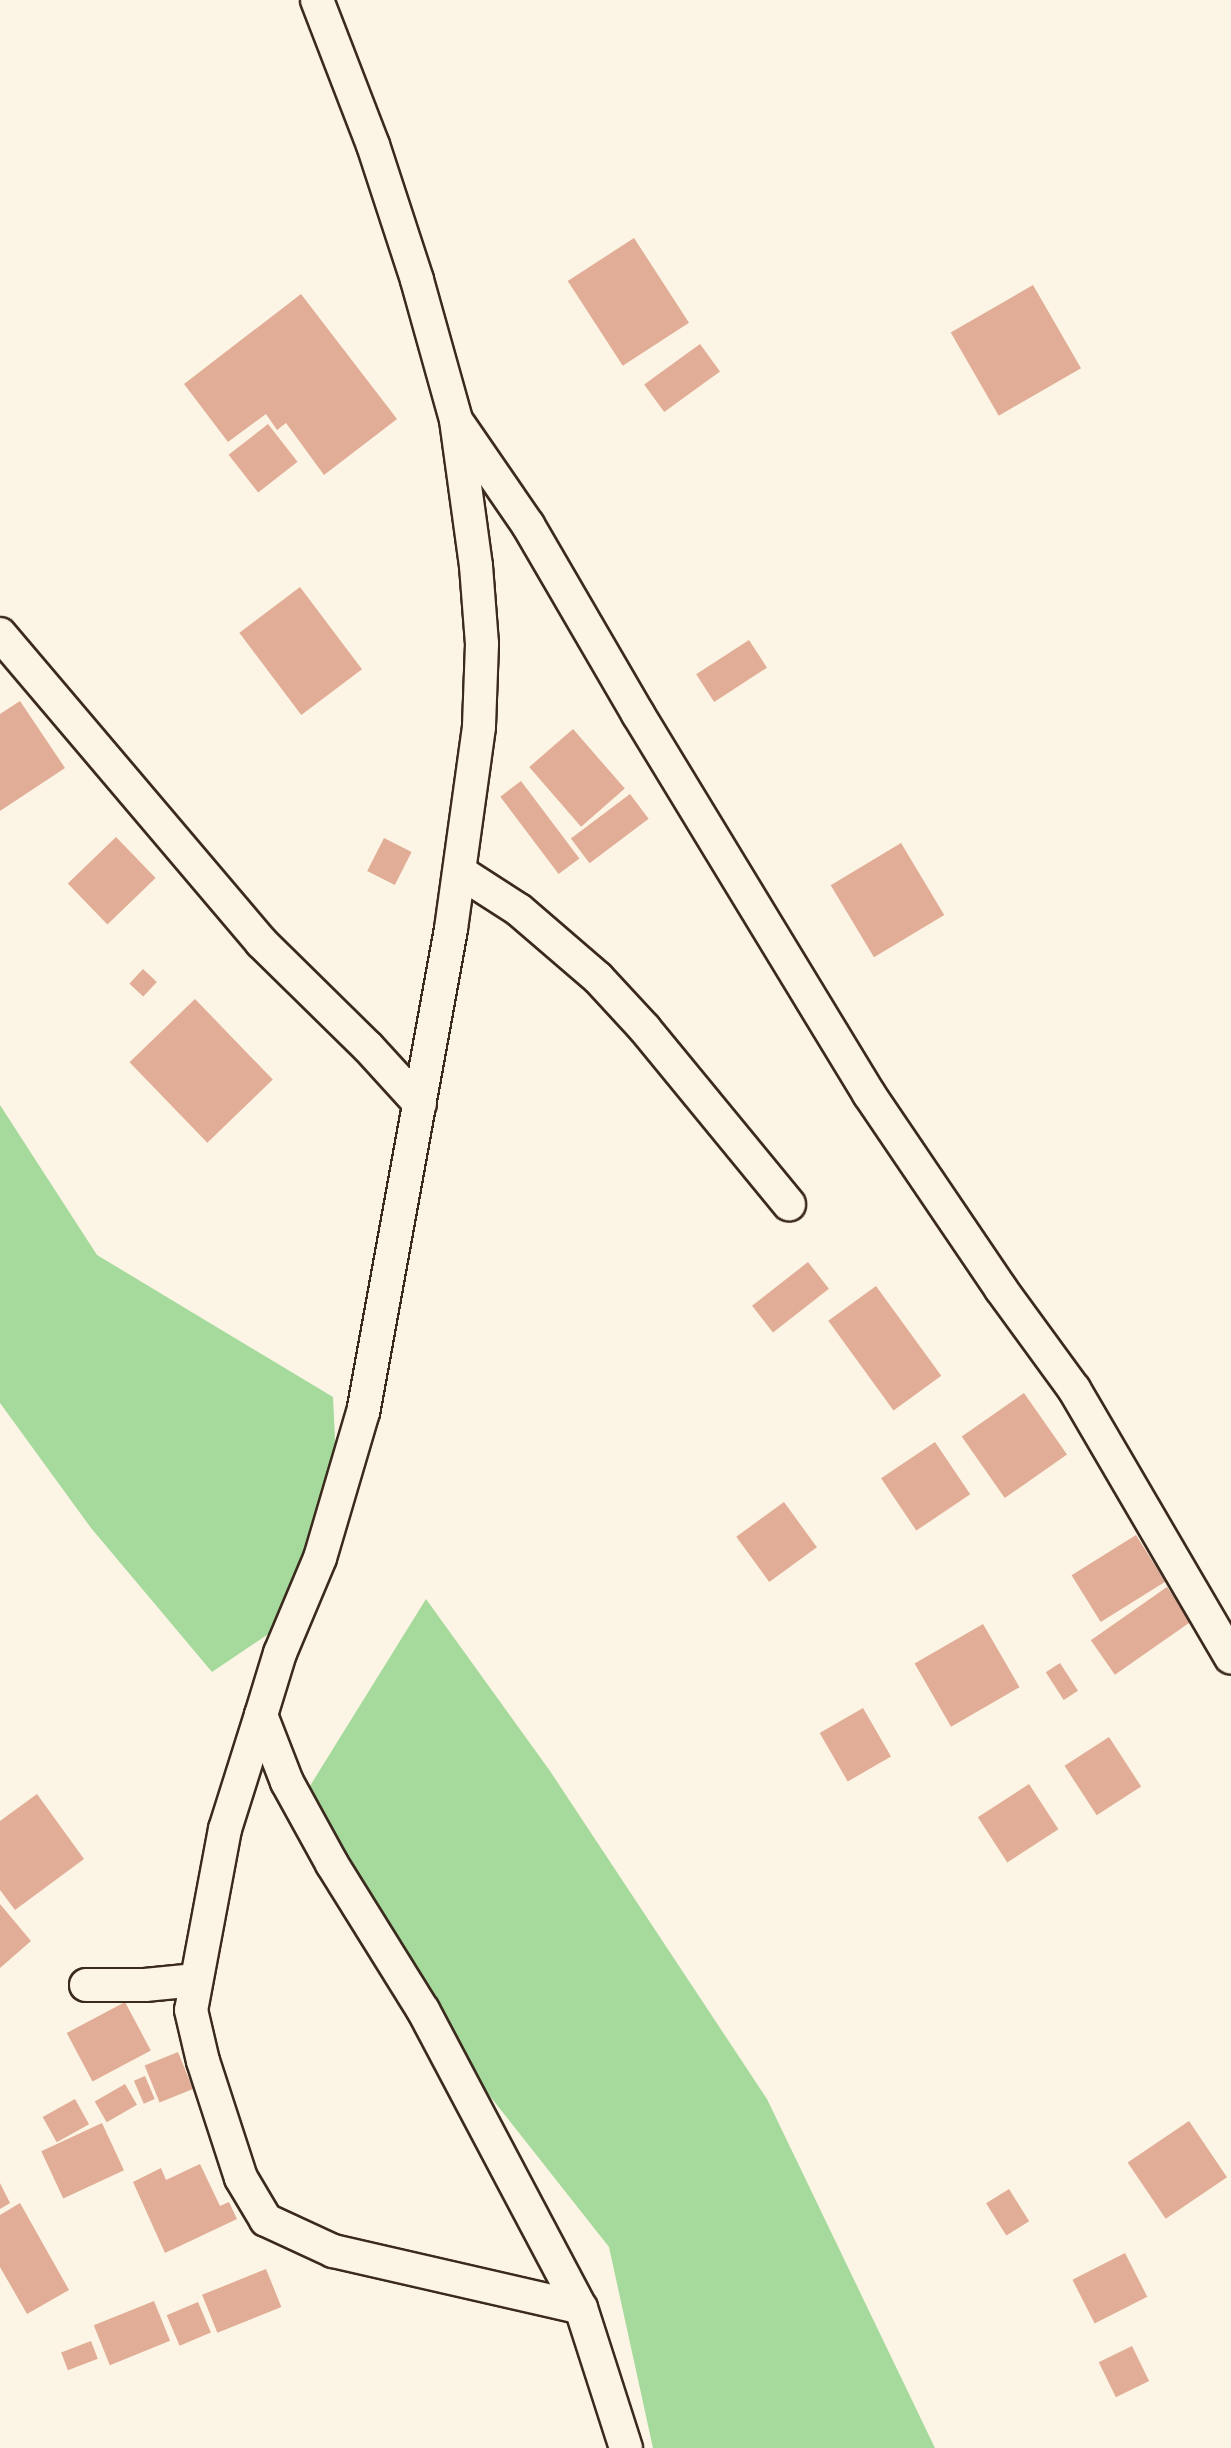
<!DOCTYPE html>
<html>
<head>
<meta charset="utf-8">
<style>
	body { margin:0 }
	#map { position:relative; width:1231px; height:2448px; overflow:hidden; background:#fcf5e5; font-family:Mali,sans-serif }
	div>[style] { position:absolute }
	.green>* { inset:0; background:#a6da9c }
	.building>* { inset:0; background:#e1ad96; transform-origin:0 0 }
	.roads { filter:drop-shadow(2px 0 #3b2a1e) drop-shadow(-2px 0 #3b2a1e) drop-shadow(0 2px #3b2a1e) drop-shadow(0 -2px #3b2a1e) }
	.street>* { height:32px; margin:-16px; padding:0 16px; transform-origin:16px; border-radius:16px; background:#fcf5e5 }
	span { translate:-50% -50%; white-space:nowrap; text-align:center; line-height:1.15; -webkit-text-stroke:6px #fcf5e5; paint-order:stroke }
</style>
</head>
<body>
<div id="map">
	<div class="green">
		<div style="clip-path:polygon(0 1105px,97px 1255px,333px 1397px,339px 1526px,298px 1614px,212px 1672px,91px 1528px,0 1403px)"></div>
		<div style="clip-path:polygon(426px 1599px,550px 1771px,767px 2099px,935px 2448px,653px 2448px,609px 2247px,474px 2076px,300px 1802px)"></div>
	</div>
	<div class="building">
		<div style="left:634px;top:238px;width:101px;height:79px;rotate:57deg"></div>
		<div style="left:1033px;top:285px;width:96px;height:95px;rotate:60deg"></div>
		<div style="clip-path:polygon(301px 294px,397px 419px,324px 475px,286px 423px,277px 430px,266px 414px,228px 442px,184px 384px)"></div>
		<div style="left:700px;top:344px;width:34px;height:69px;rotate:54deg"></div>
		<div style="left:268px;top:424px;width:48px;height:50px;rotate:52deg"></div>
		<div style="left:300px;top:587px;width:103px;height:76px;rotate:53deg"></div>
		<div style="left:749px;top:640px;width:33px;height:63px;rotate:57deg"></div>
		<div style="clip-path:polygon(20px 701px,65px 768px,0 811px,0 714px)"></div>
		<div style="left:573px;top:729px;width:79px;height:58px;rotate:49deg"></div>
		<div style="left:521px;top:781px;width:97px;height:26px;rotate:53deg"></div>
		<div style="left:630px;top:794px;width:31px;height:74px;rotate:53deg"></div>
		<div style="left:116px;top:837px;width:57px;height:67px;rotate:46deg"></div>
		<div style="left:384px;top:838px;width:31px;height:37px;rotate:27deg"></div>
		<div style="left:901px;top:843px;width:84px;height:82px;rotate:59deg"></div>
		<div style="left:143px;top:969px;width:19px;height:20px;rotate:43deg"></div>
		<div style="left:195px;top:999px;width:112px;height:91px;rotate:46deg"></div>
		<div style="left:808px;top:1262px;width:34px;height:71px;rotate:52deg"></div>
		<div style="left:876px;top:1286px;width:111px;height:59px;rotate:54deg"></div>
		<div style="left:1024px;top:1393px;width:75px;height:76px;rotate:55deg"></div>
		<div style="left:935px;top:1442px;width:63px;height:65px;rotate:56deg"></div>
		<div style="left:784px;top:1502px;width:56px;height:59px;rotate:54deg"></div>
		<div style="left:1136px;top:1535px;width:55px;height:76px;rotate:58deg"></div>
		<div style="left:1167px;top:1587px;width:42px;height:93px;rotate:55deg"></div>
		<div style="left:983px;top:1624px;width:73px;height:79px;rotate:60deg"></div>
		<div style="left:1060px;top:1663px;width:33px;height:17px;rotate:57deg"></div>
		<div style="left:863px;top:1708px;width:56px;height:50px;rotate:60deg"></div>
		<div style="left:1109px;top:1737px;width:59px;height:53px;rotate:57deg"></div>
		<div style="left:1029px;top:1784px;width:54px;height:61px;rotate:57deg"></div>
		<div style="clip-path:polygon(37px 1794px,84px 1859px,15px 1910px,0 1890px,0 1821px)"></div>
		<div style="clip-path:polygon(0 1904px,31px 1941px,0 1968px)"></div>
		<div style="left:125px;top:2002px;width:55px;height:66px;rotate:62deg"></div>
		<div style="left:178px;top:2052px;width:40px;height:36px;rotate:68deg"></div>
		<div style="left:145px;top:2076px;width:25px;height:12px;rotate:67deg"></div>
		<div style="left:125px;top:2084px;width:24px;height:35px;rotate:60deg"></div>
		<div style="left:75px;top:2099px;width:29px;height:37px;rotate:61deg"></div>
		<div style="left:1189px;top:2121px;width:68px;height:74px;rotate:56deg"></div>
		<div style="left:102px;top:2123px;width:52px;height:67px;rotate:65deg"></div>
		<div style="clip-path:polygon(200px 2164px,220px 2206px,229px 2202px,237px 2219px,165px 2253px,133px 2182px,161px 2168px,166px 2180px)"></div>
		<div style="clip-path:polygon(0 2183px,10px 2203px,0 2209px)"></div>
		<div style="left:1009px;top:2189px;width:38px;height:27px;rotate:58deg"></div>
		<div style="clip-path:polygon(20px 2203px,69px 2290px,27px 2314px,0 2267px,0 2215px)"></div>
		<div style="left:1125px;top:2253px;width:49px;height:59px;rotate:63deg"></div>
		<div style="left:266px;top:2269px;width:41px;height:69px;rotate:68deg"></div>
		<div style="left:154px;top:2301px;width:43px;height:65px;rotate:68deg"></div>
		<div style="left:198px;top:2302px;width:33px;height:34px;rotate:67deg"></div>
		<div style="left:91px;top:2341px;width:19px;height:32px;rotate:69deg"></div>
		<div style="left:1132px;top:2346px;width:39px;height:37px;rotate:64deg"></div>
	</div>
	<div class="roads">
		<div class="street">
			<div style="left:317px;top:0;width:155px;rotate:68.9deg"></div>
			<div style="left:373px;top:145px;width:142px;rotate:71.9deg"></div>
			<div style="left:417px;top:280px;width:145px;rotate:74.4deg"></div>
			<div style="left:456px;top:420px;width:147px;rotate:82.2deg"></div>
			<div style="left:476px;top:566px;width:78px;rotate:85.6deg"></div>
			<div style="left:482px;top:644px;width:83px;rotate:92.1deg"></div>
			<div style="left:479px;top:727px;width:204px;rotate:97.9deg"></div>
			<div style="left:451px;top:929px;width:491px;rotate:100.3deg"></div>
			<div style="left:363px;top:1412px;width:152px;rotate:106.4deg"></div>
			<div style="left:320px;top:1558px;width:103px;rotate:112.8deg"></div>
			<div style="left:280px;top:1653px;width:65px;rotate:107deg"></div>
			<div style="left:261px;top:1715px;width:72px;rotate:68.8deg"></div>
			<div style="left:287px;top:1782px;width:94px;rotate:61.2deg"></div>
			<div style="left:332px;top:1864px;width:172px;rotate:58.1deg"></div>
			<div style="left:423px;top:2010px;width:337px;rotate:62.1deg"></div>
			<div style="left:581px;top:2308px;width:147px;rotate:72.2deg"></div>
			<div style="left:460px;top:426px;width:120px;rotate:55.5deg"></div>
			<div style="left:528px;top:525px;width:219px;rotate:59.8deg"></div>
			<div style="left:638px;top:714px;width:445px;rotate:58.7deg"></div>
			<div style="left:869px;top:1094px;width:235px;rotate:55.9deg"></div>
			<div style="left:1001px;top:1289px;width:124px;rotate:53.9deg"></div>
			<div style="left:1074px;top:1389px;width:311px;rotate:59.7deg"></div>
			<div style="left:0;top:634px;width:404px;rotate:49.7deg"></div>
			<div style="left:261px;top:942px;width:150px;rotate:44.5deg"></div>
			<div style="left:368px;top:1047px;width:77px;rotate:47.6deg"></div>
			<div style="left:460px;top:872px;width:70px;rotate:32.8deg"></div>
			<div style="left:519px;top:910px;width:104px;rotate:40.7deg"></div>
			<div style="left:598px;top:978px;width:69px;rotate:47.3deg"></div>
			<div style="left:645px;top:1029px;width:227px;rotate:50.6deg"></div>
			<div style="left:261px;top:1715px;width:120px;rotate:107.5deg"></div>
			<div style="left:225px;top:1829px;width:184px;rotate:100.6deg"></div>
			<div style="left:191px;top:2010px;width:52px;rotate:76.8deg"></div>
			<div style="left:203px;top:2061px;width:123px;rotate:72deg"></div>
			<div style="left:241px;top:2178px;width:49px;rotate:59.2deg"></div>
			<div style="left:266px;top:2220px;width:74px;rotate:24.8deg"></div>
			<div style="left:333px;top:2251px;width:254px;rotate:12.9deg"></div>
			<div style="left:86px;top:1985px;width:59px"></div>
			<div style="left:145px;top:1985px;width:51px;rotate:-5.6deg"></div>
		</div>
	</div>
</div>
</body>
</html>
